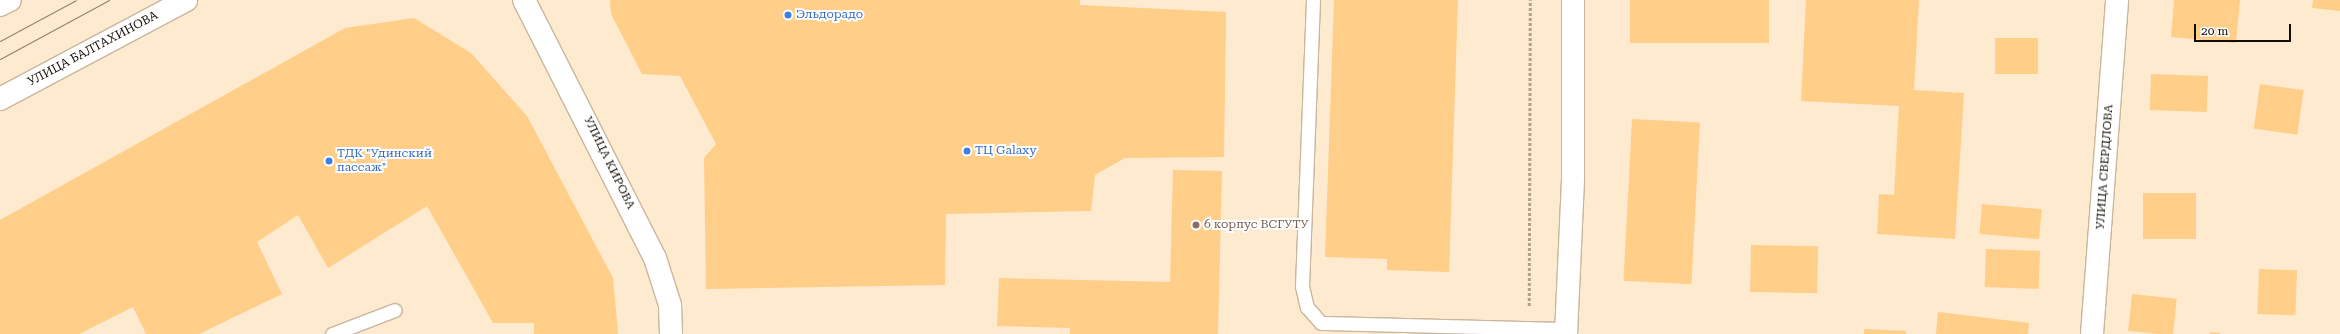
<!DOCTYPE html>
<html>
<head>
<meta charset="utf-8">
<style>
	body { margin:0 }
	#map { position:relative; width:2340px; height:334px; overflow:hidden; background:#feeacf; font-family:"Roboto Serif",serif }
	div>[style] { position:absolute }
	.building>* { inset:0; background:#ffce89; transform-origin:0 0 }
	.path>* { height:2.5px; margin-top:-1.25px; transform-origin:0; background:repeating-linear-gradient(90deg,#b0a18c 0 3px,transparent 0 5px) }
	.roads { filter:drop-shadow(1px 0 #c9b69c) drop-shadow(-1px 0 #c9b69c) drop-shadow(0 1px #c9b69c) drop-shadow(0 -1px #c9b69c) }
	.service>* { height:13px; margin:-6.5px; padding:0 6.5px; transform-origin:6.5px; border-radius:6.5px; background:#fff }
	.minor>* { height:22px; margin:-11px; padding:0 11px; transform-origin:11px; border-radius:11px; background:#fff }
	.tertiary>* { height:22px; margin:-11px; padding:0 11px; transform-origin:11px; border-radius:11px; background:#fff }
	.secondary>* { height:22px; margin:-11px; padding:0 11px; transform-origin:11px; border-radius:11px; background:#fff }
	.primary>* { height:22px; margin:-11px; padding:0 11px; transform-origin:11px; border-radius:11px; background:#fff }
	.tram>* { height:1px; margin:-0.5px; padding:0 0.5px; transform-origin:0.5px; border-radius:0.5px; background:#8d806e }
	.dots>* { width:11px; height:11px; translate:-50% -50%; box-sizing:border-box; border:2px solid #fff; border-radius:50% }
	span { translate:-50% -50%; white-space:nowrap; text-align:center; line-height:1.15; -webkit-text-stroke:4px #fff; paint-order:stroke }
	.shop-label { font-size:12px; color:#366cbe }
	.left { translate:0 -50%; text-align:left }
	.street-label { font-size:12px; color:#120c04 }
	.education-label { font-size:12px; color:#785e54 }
	.scale { position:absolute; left:2194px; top:24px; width:97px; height:18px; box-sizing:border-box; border:2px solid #120c04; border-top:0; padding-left:5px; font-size:12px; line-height:14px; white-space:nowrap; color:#120c04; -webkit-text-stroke:3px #fff; paint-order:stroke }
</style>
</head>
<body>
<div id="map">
	<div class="building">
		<div style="clip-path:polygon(610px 0,1080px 0,1080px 5px,1226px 12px,1224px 157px,1125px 158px,1095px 175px,1091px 211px,946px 214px,945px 285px,706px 289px,704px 158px,716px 144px,680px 76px,642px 74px,611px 14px)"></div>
		<div style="clip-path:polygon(1334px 0,1458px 0,1449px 272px,1387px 270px,1387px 259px,1325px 257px)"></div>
		<div style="left:1630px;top:0;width:139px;height:43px"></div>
		<div style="clip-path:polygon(1806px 0,1919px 0,1914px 90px,1964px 93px,1955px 239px,1877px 234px,1879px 194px,1894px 195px,1899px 106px,1801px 101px)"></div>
		<div style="clip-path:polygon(2174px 0,2240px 0,2236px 43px,2171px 37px)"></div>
		<div style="clip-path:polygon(2313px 0,2340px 0,2340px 11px,2312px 8px)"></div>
		<div style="clip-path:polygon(414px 18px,471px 53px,527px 116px,613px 278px,618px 334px,534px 334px,534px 323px,493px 323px,427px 206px,328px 268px,298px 215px,257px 242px,282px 294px,199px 334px,146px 334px,133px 307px,79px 334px,0 334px,0 220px,345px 28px)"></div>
		<div style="left:1995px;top:38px;width:43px;height:36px"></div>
		<div style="left:2151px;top:74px;width:57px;height:36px;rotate:2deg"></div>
		<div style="left:2260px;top:84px;width:44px;height:45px;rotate:8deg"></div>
		<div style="left:1632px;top:119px;width:68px;height:162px;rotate:3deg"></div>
		<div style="clip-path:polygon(1173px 170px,1222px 171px,1218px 334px,1070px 334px,1070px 328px,997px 326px,999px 278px,1170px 282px)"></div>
		<div style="left:2143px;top:193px;width:53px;height:46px"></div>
		<div style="left:1982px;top:204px;width:60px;height:30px;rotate:5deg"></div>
		<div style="left:1751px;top:245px;width:67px;height:47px;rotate:1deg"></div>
		<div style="left:1986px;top:249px;width:54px;height:38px;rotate:2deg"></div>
		<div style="left:2259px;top:269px;width:38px;height:45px;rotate:2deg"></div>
		<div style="left:2132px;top:294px;width:45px;height:37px;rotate:6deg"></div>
		<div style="clip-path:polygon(1938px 312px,2029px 323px,2028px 334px,1936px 334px)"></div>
		<div style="clip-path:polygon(1864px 329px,1906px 331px,1906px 334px,1864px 334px)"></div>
		<div style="clip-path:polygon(2210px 332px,2220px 333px,2220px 334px,2210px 334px)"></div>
	</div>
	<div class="path">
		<div style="left:1529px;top:306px;width:306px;rotate:-89.8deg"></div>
	</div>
	<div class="roads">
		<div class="service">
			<div style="left:1313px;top:0;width:286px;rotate:92.2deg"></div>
			<div style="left:1302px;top:286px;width:22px;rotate:77deg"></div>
			<div style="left:1307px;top:307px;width:21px;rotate:49deg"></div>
			<div style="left:1321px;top:323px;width:245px;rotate:1.4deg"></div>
			<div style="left:332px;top:334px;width:67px;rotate:-20.9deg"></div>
		</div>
		<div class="minor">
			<div style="left:2092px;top:334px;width:335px;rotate:-85.7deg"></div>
		</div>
		<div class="tertiary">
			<div style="left:524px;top:0;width:289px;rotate:63.1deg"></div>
			<div style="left:655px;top:258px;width:49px;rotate:72.3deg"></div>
			<div style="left:670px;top:305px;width:29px;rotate:88deg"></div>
		</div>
		<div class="secondary">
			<div style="left:1566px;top:334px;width:157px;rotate:-87.4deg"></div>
			<div style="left:1573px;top:177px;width:177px;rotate:-90deg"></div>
		</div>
		<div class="primary">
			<div style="left:0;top:5px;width:11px;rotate:-27deg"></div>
			<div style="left:0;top:99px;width:211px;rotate:-28deg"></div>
		</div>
	</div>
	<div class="tram">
		<div style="left:0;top:41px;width:86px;rotate:-28.3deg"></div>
		<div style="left:0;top:59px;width:124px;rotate:-28.4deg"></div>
	</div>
	<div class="dots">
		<div style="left:788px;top:15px;background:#3f7fe0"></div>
		<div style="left:967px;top:151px;background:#3f7fe0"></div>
		<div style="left:329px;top:161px;background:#3f7fe0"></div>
		<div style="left:1196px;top:225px;background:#8d6e63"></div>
	</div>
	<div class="shop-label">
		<span class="left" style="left:796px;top:15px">Эльдорадо</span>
		<span class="left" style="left:975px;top:151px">ТЦ Galaxy</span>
		<span class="left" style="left:337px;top:161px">ТДК "Удинский<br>пассаж"</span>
	</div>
	<div class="street-label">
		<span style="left:93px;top:49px;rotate:-28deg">УЛИЦА БАЛТАХИНОВА</span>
		<span style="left:609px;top:163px;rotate:64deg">УЛИЦА КИРОВА</span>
		<span style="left:2105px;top:167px;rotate:-86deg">УЛИЦА СВЕРДЛОВА</span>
	</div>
	<div class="education-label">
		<span class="left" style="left:1204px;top:225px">6 корпус ВСГУТУ</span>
	</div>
	<div class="scale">20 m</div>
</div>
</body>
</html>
